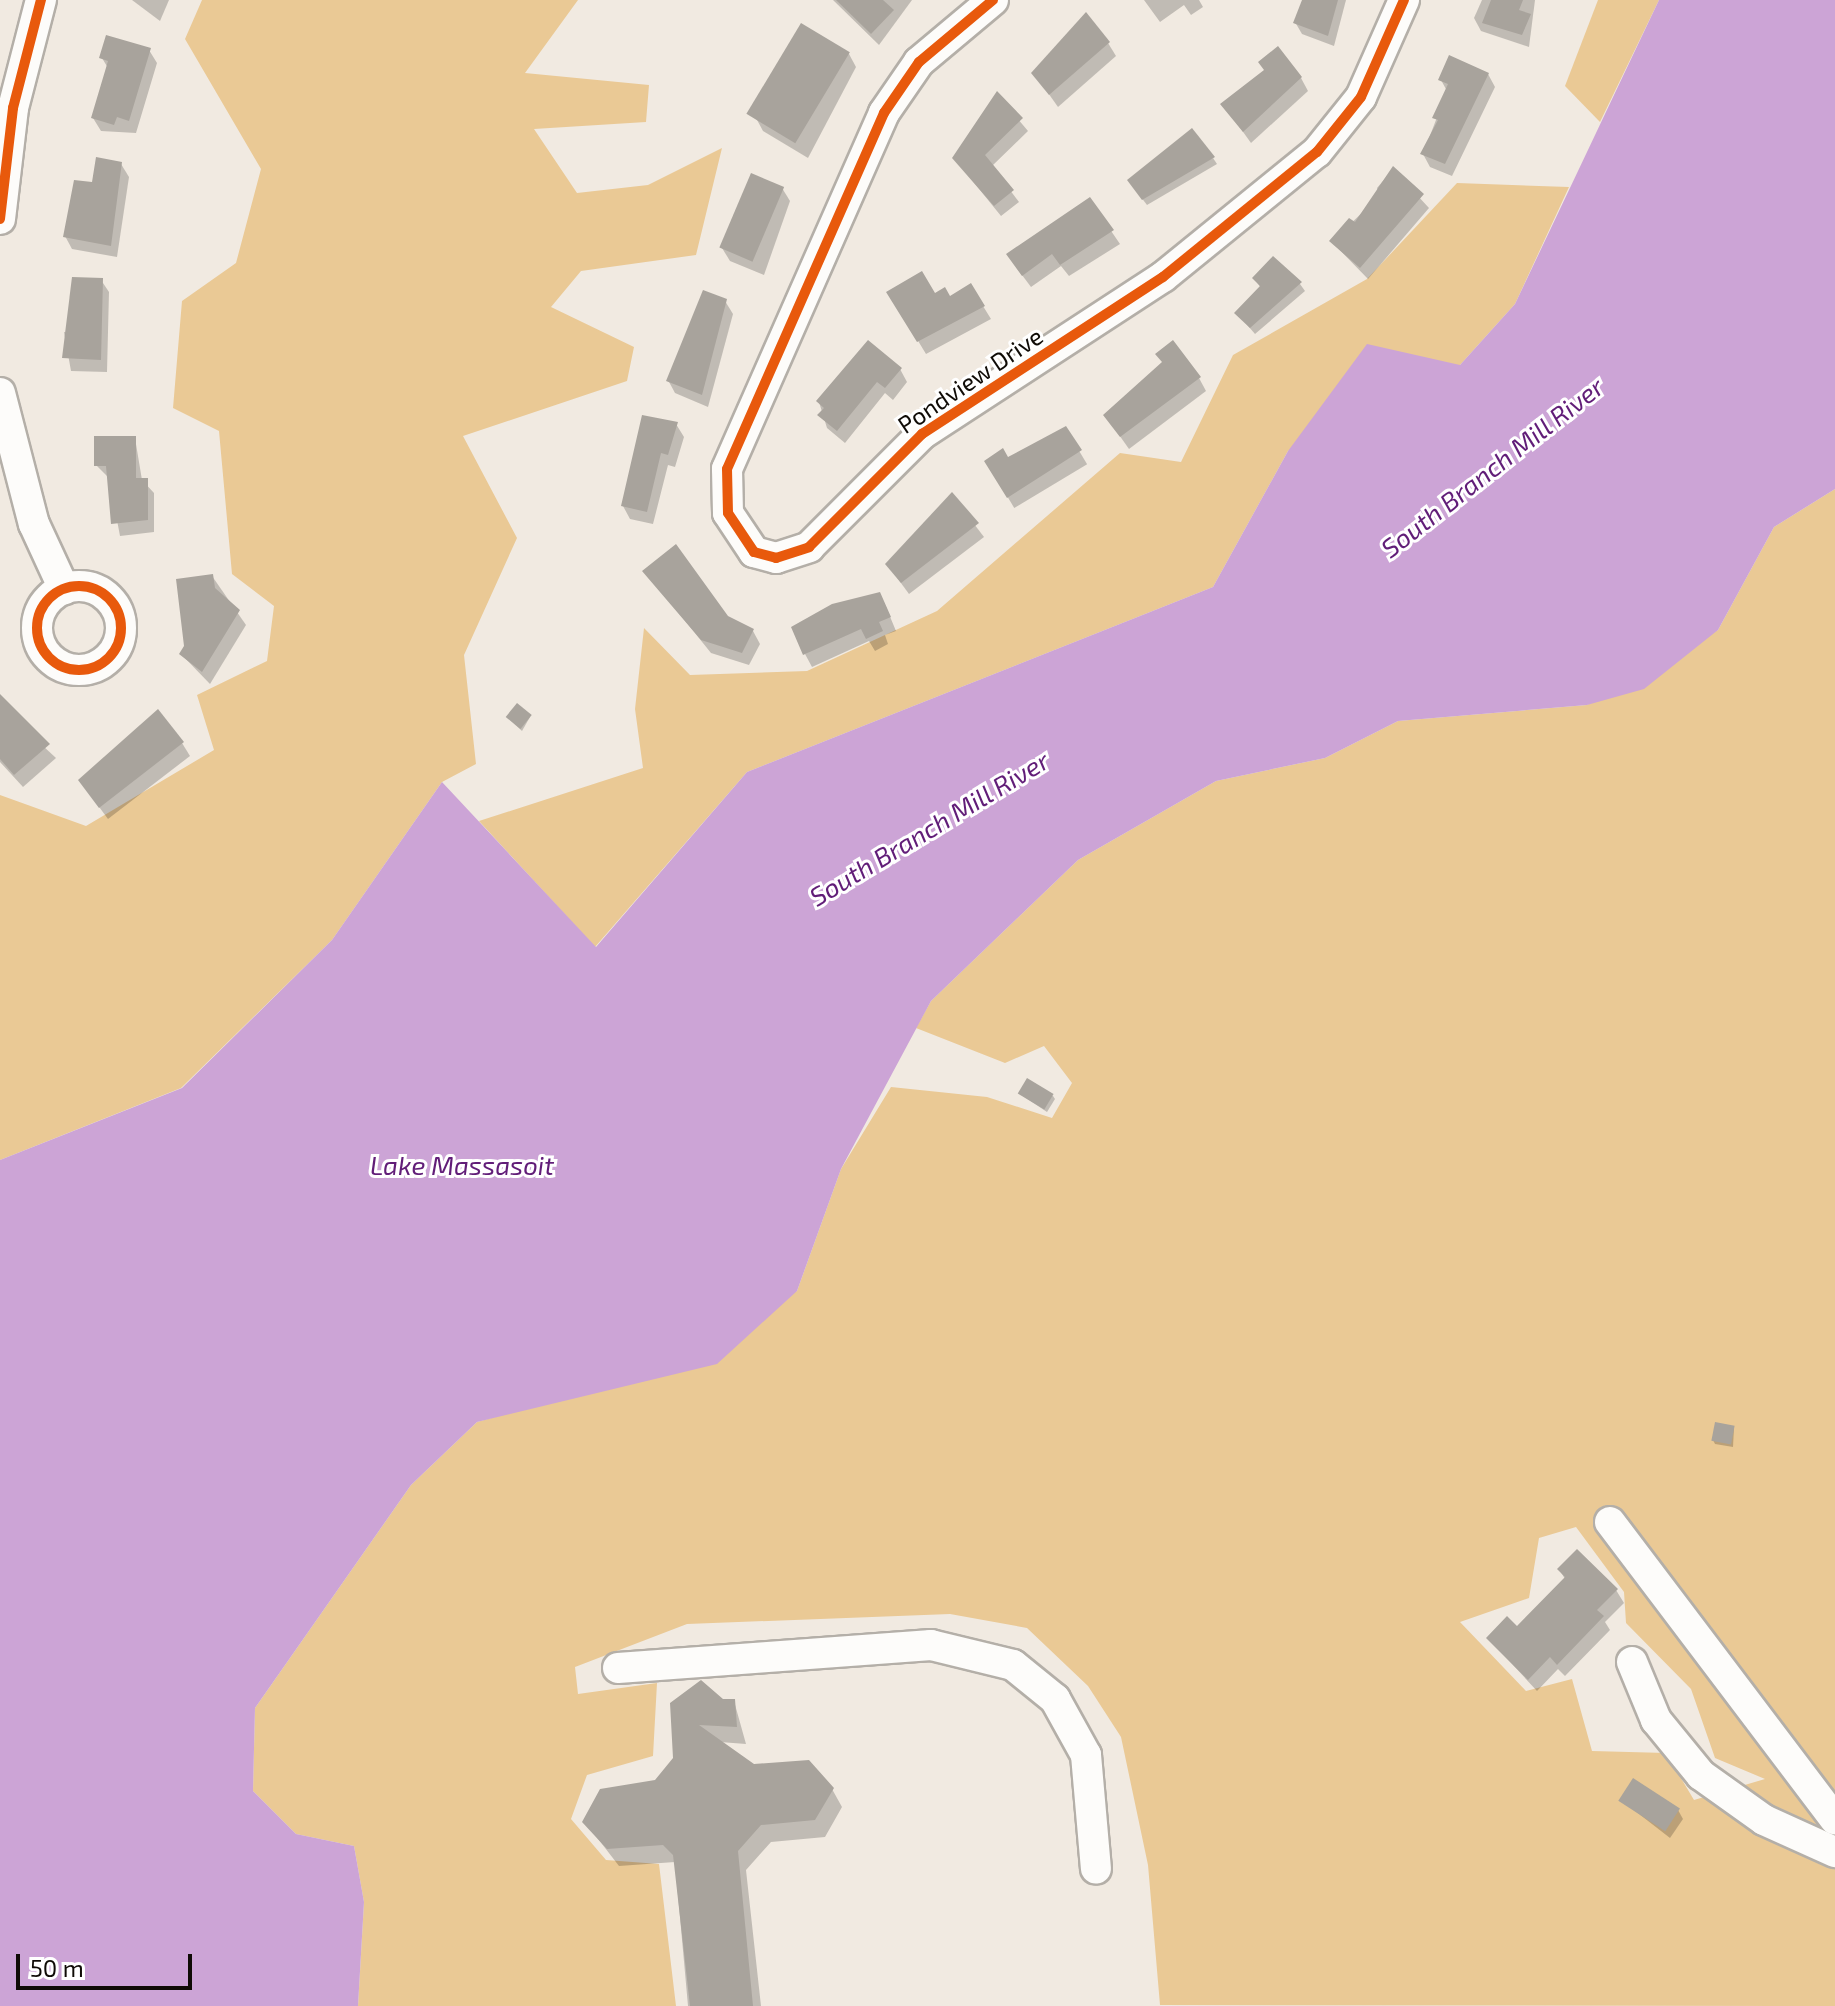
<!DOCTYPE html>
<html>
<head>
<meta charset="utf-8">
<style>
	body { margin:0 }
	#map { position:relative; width:1835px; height:2006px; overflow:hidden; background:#f1eae1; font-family:"Exo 2",sans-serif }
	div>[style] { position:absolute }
	.forest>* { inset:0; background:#eac995 }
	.water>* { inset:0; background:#cca4d6 }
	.shadow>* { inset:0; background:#0003; transform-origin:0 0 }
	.building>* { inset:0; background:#a8a39c; transform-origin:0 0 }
	.roads { filter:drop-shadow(2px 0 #b4afa8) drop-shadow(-2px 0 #b4afa8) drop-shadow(0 2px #b4afa8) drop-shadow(0 -2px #b4afa8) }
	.minor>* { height:30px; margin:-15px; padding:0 15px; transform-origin:15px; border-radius:15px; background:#fdfcfa }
	.minor>.ring { margin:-15px; padding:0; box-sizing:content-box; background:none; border:30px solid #fdfcfa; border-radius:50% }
	.cycleway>* { height:10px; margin:-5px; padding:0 5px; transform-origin:5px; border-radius:5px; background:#e8590c }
	.cycleway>.ring { margin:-5px; padding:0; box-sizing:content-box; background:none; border:10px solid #e8590c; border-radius:50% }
	span { translate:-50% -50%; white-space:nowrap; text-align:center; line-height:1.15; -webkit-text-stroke:6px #fff; paint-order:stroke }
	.street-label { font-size:24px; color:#0f0b06 }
	.water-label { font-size:26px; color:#611d78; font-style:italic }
	.scale { position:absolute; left:16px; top:1954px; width:176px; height:36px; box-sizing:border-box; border:4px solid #0f0b06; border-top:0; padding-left:10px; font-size:24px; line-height:28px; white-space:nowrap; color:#0f0b06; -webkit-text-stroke:6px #fff; paint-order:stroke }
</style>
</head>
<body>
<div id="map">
	<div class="forest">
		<div style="clip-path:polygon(202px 0,578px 0,525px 73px,649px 85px,646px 122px,534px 129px,577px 193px,648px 185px,722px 148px,696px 255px,581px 271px,551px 307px,634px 347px,627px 381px,463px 436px,517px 538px,464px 655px,476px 764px,442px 782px,332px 940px,181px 1088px,0 1160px,0 795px,86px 826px,214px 750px,197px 695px,267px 661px,274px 606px,232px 574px,219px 431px,173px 408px,182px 301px,236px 263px,261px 169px,185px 39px)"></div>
		<div style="clip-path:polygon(1598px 0,1659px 0,1600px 122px,1565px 86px)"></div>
		<div style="clip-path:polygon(1457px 183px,1569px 187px,1515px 304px,1460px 365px,1288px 451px,1213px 587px,747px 772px,595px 947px,479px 821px,643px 768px,635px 709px,644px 628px,690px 675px,807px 671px,937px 611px,1120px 453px,1181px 462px,1233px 355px,1367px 279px)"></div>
		<div style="clip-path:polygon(evenodd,1835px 489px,1835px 2006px,1160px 2005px,1148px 1865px,1121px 1737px,1088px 1686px,1027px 1628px,950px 1614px,687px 1624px,575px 1667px,578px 1694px,657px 1683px,653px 1756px,587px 1775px,571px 1819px,606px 1860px,659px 1864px,676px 2006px,358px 2006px,364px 1902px,354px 1846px,296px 1834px,253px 1791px,255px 1708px,411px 1485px,477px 1422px,591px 1390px,797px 1291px,841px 1169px,891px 1087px,987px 1097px,1052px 1118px,1072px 1083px,1044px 1046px,1005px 1063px,916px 1028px,931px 1001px,1078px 860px,1216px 781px,1325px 758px,1398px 721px,1587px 705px,1718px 630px,1774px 527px,1835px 489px,1576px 1527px,1624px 1592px,1626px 1623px,1691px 1689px,1715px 1758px,1765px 1779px,1694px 1800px,1666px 1753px,1592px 1751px,1572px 1679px,1526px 1691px,1460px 1622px,1529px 1598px,1539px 1538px,1576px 1527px)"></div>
	</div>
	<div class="water">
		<div style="clip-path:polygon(1659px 0,1835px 0,1835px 489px,1774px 527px,1718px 630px,1644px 689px,1587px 705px,1398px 721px,1325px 758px,1216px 781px,1078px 860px,931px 1001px,841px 1169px,797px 1291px,717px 1364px,477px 1422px,411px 1485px,255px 1708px,253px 1791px,296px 1834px,354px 1846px,364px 1902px,358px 2006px,0 2006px,0 1160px,182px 1088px,332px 940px,442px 782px,596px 947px,747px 772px,1213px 587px,1288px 451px,1367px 344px,1460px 365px,1515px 304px)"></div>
	</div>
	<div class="shadow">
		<div style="clip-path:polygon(132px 0,169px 0,160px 21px)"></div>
		<div style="clip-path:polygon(833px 0,912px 0,879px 45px)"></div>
		<div style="clip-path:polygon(1144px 0,1199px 0,1203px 7px,1191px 15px,1184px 5px,1160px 22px)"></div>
		<div style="clip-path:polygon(1303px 0,1346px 0,1334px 46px,1302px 34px,1295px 22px)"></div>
		<div style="clip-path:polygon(1482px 0,1535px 0,1529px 47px,1481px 31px,1474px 18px)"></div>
		<div style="clip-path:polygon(802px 26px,849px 54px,856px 67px,808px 158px,763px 131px,756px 118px)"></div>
		<div style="clip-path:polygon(1108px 43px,1116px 56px,1058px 107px,1034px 73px)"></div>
		<div style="clip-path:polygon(149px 50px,157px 63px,136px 133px,101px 131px,93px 118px,108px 68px,102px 58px)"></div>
		<div style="clip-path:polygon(1266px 71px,1301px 78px,1308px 91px,1251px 143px,1223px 104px)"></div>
		<div style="clip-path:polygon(1488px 74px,1495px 87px,1452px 176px,1430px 167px,1423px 154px,1447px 91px,1441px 80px)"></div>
		<div style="clip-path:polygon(997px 94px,1028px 131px,992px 166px,1019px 202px,1001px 216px,954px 158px)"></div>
		<div style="clip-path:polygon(1213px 158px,1217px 164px,1147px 205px,1134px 188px)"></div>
		<div style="clip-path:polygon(121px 164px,129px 177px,117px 257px,72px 249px,65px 236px,93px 184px)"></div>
		<div style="clip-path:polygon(1393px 169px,1429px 208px,1368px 279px,1332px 242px,1380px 195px,1377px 188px)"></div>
		<div style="clip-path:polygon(782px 188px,790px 201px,764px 275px,730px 261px,722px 248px)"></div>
		<div style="clip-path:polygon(1090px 200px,1120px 244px,1069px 276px,1061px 266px,1031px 287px,1016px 267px)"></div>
		<div style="clip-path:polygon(1254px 278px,1300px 284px,1305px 291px,1255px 334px,1237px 313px,1261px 288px)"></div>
		<div style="clip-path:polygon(101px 280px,109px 292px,107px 372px,71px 371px,64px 332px,72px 333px)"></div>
		<div style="clip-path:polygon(970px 285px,991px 319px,926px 354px,889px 293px,949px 298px)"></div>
		<div style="clip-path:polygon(725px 301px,733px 314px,708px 407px,675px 393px,668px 380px)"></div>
		<div style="clip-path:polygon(1163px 364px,1199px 378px,1206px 391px,1129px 449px,1105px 415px)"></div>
		<div style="clip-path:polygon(900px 369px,907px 382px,893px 400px,885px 393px,845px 443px,827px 428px,819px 402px)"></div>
		<div style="clip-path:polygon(676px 424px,684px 437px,675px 467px,668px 465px,653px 524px,630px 519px,623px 506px)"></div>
		<div style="left:1066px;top:429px;width:41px;height:85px;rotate:59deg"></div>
		<div style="clip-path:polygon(135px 438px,142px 480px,154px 493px,154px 532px,120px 536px,109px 478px,96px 465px)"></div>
		<div style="clip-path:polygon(952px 495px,984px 537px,909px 594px,887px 564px)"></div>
		<div style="clip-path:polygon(645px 571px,753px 631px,760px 644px,749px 665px,711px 653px)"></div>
		<div style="clip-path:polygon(212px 576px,246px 625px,210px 684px,181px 654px)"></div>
		<div style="clip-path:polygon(886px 607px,896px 631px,885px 635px,888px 644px,875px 651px,869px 641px,812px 667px,805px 654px)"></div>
		<div style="clip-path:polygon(0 706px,56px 758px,23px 787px,0 762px)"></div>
		<div style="clip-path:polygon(530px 717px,522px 731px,510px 720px)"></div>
		<div style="clip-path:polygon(182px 743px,190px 756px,108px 819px,80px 781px)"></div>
		<div style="clip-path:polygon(1020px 1094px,1053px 1096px,1055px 1099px,1047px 1112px)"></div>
		<div style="clip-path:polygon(1734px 1428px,1733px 1447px,1715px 1444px,1713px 1440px)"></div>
		<div style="clip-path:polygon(1559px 1569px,1616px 1590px,1624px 1603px,1605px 1622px,1610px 1630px,1565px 1676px,1558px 1669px,1537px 1691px,1488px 1638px,1517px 1629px,1565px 1579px)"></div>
		<div style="clip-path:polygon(734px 1701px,746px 1744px,720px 1742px,753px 1766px,832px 1789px,842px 1807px,825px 1837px,771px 1842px,746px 1870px,761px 2006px,688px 2006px,675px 1862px,619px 1866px,585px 1822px,656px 1782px,675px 1759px,672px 1704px)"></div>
		<div style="clip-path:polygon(1621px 1800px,1678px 1810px,1683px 1819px,1670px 1838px)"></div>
	</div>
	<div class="building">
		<div style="clip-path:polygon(836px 0,883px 0,894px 10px,871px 34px)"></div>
		<div style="clip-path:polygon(1302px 0,1338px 0,1328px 36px,1293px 23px)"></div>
		<div style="clip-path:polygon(1491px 0,1523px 0,1519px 10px,1531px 14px,1522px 35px,1482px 23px)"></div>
		<div style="clip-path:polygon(1086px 12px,1110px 42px,1049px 95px,1031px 73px)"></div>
		<div style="left:801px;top:23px;width:57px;height:106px;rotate:31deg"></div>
		<div style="clip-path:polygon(106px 35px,151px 48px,129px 121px,117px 117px,114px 125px,91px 118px,108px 61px,99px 58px)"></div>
		<div style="clip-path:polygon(1278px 46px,1302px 77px,1243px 132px,1220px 104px,1264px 70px,1258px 62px)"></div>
		<div style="clip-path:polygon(1449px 55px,1489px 73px,1445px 164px,1420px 154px,1438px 120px,1432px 118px,1448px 84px,1438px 80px)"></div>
		<div style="clip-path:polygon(997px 91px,1023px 118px,985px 155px,1014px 190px,994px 206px,952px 158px)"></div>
		<div style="clip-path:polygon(1192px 128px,1215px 157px,1142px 200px,1127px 180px)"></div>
		<div style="clip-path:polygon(96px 157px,122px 162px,111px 246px,63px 237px,74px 180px,92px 182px)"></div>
		<div style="clip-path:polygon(1393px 166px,1424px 194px,1360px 268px,1329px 241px,1349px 218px,1355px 222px)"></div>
		<div style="left:751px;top:173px;width:36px;height:81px;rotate:23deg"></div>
		<div style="clip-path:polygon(1090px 197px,1114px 230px,1060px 265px,1052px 254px,1022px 276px,1006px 254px)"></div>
		<div style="clip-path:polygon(1273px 256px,1302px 282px,1250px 328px,1234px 313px,1260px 286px,1252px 278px)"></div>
		<div style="clip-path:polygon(922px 271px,935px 293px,945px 287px,950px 296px,971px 283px,985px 306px,917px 342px,886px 292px)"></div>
		<div style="clip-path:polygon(72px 277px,103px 278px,101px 360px,62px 358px)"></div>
		<div style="clip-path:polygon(703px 290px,727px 299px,702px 395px,666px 381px)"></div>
		<div style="clip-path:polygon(868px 340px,902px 368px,885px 388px,877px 382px,837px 431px,817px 415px,824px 408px,816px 401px)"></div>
		<div style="clip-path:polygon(1173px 340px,1201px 377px,1120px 437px,1103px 415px,1162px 362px,1155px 354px)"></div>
		<div style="clip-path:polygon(642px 415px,678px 422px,668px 455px,661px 453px,647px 512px,621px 506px)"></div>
		<div style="clip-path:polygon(1066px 426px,1082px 450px,1007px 498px,984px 461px,1003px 448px,1008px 457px)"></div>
		<div style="clip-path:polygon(94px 436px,136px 436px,136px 478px,148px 478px,148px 520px,111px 524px,106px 466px,94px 466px)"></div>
		<div style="clip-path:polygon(952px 492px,979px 523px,901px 583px,885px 564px)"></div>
		<div style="clip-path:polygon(676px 544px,728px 616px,754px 629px,742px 653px,701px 640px,642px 571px)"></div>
		<div style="clip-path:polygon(213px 574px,215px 588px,240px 610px,202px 672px,179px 654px,184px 646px,176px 579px)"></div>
		<div style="clip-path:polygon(880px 592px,891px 617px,879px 622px,883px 631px,866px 639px,861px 629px,803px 655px,791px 627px,832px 604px)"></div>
		<div style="clip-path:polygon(0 694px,50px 744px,14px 775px,0 759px)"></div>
		<div style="left:517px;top:703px;width:19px;height:18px;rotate:39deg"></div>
		<div style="clip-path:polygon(158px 709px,184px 742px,99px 808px,78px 780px)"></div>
		<div style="left:1027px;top:1078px;width:31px;height:18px;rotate:31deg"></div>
		<div style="left:1715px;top:1422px;width:20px;height:19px;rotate:11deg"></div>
		<div style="clip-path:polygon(1577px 1549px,1618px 1589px,1597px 1610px,1604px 1616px,1557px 1665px,1550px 1657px,1528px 1680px,1486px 1638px,1507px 1616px,1517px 1626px,1565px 1577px,1557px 1569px)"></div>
		<div style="clip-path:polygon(701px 1680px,723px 1699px,735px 1699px,737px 1727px,699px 1725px,754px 1764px,809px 1760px,834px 1788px,815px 1820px,761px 1825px,738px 1851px,753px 2006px,690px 2006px,673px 1855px,663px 1845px,607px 1849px,582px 1822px,600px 1789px,655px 1780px,673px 1758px,670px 1703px)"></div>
		<div style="left:1633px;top:1778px;width:56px;height:27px;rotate:33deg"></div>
	</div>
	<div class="roads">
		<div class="minor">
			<div style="left:993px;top:0;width:97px;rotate:140deg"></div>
			<div style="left:919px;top:62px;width:62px;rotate:124.5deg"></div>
			<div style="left:884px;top:113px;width:389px;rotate:113.8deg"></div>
			<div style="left:727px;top:469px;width:44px;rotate:88.7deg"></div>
			<div style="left:728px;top:513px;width:47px;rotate:56.3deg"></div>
			<div style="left:754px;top:552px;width:23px;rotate:15deg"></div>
			<div style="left:776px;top:558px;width:35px;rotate:-18deg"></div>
			<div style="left:809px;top:547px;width:160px;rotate:-45deg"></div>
			<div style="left:922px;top:434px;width:288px;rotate:-33.1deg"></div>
			<div style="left:1163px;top:277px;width:198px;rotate:-39.1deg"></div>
			<div style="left:1317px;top:152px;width:70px;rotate:-51.3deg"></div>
			<div style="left:1361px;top:97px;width:106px;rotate:-66.1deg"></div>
			<div style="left:0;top:219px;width:112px;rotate:-83.3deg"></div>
			<div style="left:13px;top:108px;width:112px;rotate:-75.5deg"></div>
			<div style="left:0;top:393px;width:135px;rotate:75.5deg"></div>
			<div style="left:34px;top:524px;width:72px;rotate:65.2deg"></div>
			<div class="ring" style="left:37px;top:586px;width:54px;height:54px"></div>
			<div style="left:1610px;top:1522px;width:373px;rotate:52.9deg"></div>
			<div style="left:1632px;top:1662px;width:63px;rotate:67.5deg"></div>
			<div style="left:1656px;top:1720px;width:71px;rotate:50.7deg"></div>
			<div style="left:1701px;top:1775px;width:77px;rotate:35.5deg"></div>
			<div style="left:1764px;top:1820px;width:78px;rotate:24.3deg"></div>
			<div style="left:618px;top:1668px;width:314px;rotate:-4.2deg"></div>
			<div style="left:931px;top:1645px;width:84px;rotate:13.7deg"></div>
			<div style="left:1013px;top:1665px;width:54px;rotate:39deg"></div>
			<div style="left:1055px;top:1699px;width:64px;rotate:61deg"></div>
			<div style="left:1086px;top:1755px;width:114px;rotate:85deg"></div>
		</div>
	</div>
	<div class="cycleway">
		<div style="left:993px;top:0;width:97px;rotate:140deg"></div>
		<div style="left:919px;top:62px;width:62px;rotate:124.5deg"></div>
		<div style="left:884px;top:113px;width:389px;rotate:113.8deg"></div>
		<div style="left:727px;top:469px;width:44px;rotate:88.7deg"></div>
		<div style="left:728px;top:513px;width:47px;rotate:56.3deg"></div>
		<div style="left:754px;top:552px;width:23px;rotate:15deg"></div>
		<div style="left:776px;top:558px;width:35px;rotate:-18deg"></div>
		<div style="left:809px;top:547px;width:160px;rotate:-45deg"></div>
		<div style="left:922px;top:434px;width:288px;rotate:-33.1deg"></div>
		<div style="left:1163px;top:277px;width:198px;rotate:-39.1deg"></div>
		<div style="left:1317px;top:152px;width:70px;rotate:-51.3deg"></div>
		<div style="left:1361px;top:97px;width:106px;rotate:-66.1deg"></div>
		<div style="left:0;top:219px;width:112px;rotate:-83.3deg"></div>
		<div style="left:13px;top:108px;width:112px;rotate:-75.5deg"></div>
		<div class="ring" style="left:37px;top:586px;width:74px;height:74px"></div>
	</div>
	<div class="street-label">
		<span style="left:970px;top:380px;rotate:-34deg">Pondview Drive</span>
	</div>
	<div class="water-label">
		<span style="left:1492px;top:467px;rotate:-38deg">South Branch Mill River</span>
		<span style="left:929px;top:828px;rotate:-31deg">South Branch Mill River</span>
		<span style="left:462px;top:1165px">Lake Massasoit</span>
	</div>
	<div class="scale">50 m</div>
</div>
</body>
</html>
